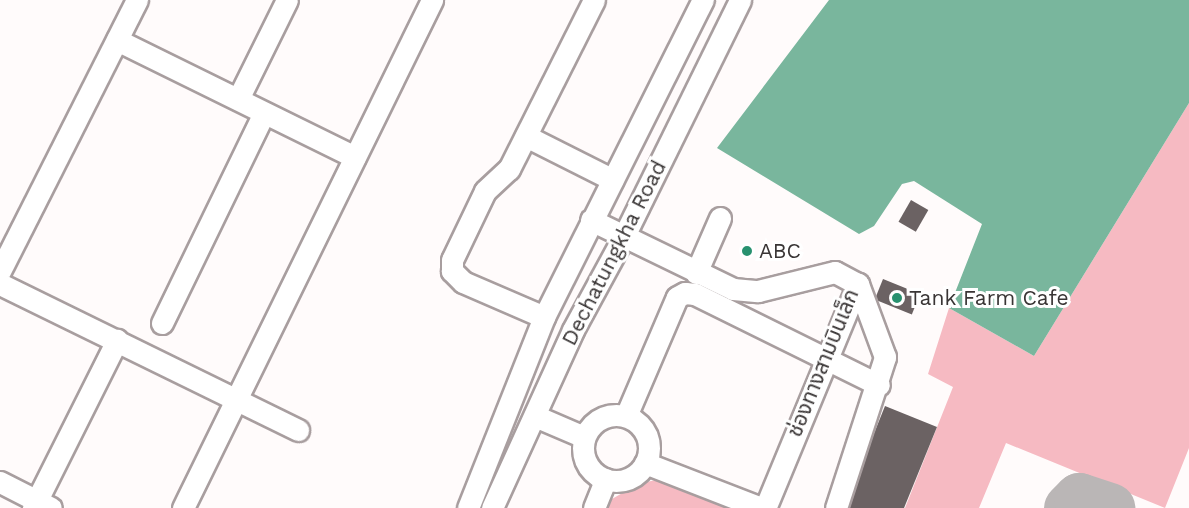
<!DOCTYPE html>
<html>
<head>
<meta charset="utf-8">
<style>
	body { margin:0 }
	#map { position:relative; width:1189px; height:508px; overflow:hidden; background:#fffbfb; font-family:"Work Sans","Noto Sans Thai",sans-serif }
	div>[style] { position:absolute }
	.green>* { inset:0; background:#f6bac2 }
	.water>* { inset:0; background:#79b69d }
	.taxiway>* { height:51px; margin:-25.5px; padding:0 25.5px; transform-origin:25.5px; border-radius:25.5px; background:#bab6b6 }
	.building>* { inset:0; background:#6b6263; transform-origin:0 0 }
	.roads { filter:drop-shadow(2px 0 #a89e9f) drop-shadow(-2px 0 #a89e9f) drop-shadow(0 2px #a89e9f) drop-shadow(0 -2px #a89e9f) }
	.minor>* { height:21px; margin:-10.5px; padding:0 10.5px; transform-origin:10.5px; border-radius:10.5px; background:#fff }
	.minor>.ring { margin:-10.5px; padding:0; box-sizing:content-box; background:none; border:21px solid #fff; border-radius:50% }
	.dots>* { width:16px; height:16px; translate:-50% -50%; box-sizing:border-box; border:3px solid #fff; border-radius:50% }
	span { translate:-50% -50%; white-space:nowrap; text-align:center; line-height:1.15; -webkit-text-stroke:6px #fff; paint-order:stroke }
	.poi-label { font-size:21px; color:#393535 }
	.left { translate:0 -50%; text-align:left }
	.street-label { font-size:21px; color:#393535 }
</style>
</head>
<body>
<div id="map">
	<div class="green">
		<div style="clip-path:polygon(1189px 103px,1189px 448px,1165px 508px,1006px 443px,979px 508px,905px 508px,953px 387px,928px 374px,949px 308px,1034px 356px)"></div>
		<div style="clip-path:polygon(660px 479px,740px 508px,608px 508px,612px 499px,638px 484px)"></div>
	</div>
	<div class="water">
		<div style="clip-path:polygon(829px 0,1189px 0,1189px 103px,1034px 356px,949px 308px,982px 224px,914px 181px,902px 184px,874px 226px,859px 234px,717px 148px)"></div>
	</div>
	<div class="taxiway">
		<div style="left:1069px;top:508px;width:14px;rotate:-45deg"></div>
		<div style="left:1079px;top:498px;width:32px;rotate:18deg"></div>
	</div>
	<div class="building">
		<div style="left:911px;top:200px;width:20px;height:25px;rotate:30deg"></div>
		<div style="left:883px;top:279px;width:40px;height:22px;rotate:22deg"></div>
		<div style="clip-path:polygon(885px 406px,937px 427px,904px 508px,844px 508px)"></div>
	</div>
	<div class="roads">
		<div class="minor">
			<div style="left:117px;top:40px;width:265px;rotate:26.2deg"></div>
			<div style="left:238px;top:99px;width:110px;rotate:-63.7deg"></div>
			<div style="left:526px;top:136px;width:97px;rotate:26.8deg"></div>
			<div style="left:591px;top:220px;width:158px;rotate:25.9deg"></div>
			<div style="left:733px;top:289px;width:25px;rotate:5deg"></div>
			<div style="left:758px;top:291px;width:79px;rotate:-13.9deg"></div>
			<div style="left:835px;top:272px;width:26px;rotate:28deg"></div>
			<div style="left:858px;top:284px;width:243px;rotate:112.5deg"></div>
			<div style="left:0;top:271px;width:304px;rotate:-63.2deg"></div>
			<div style="left:696px;top:273px;width:60px;rotate:-66.4deg"></div>
			<div style="left:0;top:284px;width:332px;rotate:26.1deg"></div>
			<div style="left:544px;top:317px;width:88px;rotate:-156.6deg"></div>
			<div style="left:463px;top:282px;width:16px;rotate:-135deg"></div>
			<div style="left:452px;top:271px;width:11px;rotate:-90deg"></div>
			<div style="left:452px;top:260px;width:76px;rotate:-64.4deg"></div>
			<div style="left:485px;top:191px;width:33px;rotate:-43deg"></div>
			<div style="left:509px;top:169px;width:189px;rotate:-63.3deg"></div>
			<div style="left:162px;top:323px;width:233px;rotate:-64.1deg"></div>
			<div class="ring" style="left:583px;top:415px;width:45px;height:45px"></div>
			<div style="left:535px;top:416px;width:53px;rotate:23.2deg"></div>
			<div style="left:626px;top:416px;width:129px;rotate:-66.8deg"></div>
			<div style="left:677px;top:297px;width:9px;rotate:-27deg"></div>
			<div style="left:685px;top:293px;width:10px;rotate:6deg"></div>
			<div style="left:695px;top:294px;width:205px;rotate:26.3deg"></div>
			<div style="left:645px;top:463px;width:124px;rotate:21.2deg"></div>
			<div style="left:0;top:482px;width:57px;rotate:27deg"></div>
			<div style="left:33px;top:508px;width:188px;rotate:-63.4deg"></div>
			<div style="left:183px;top:508px;width:566px;rotate:-63.89deg"></div>
			<div style="left:468px;top:508px;width:206px;rotate:-68.3deg"></div>
			<div style="left:544px;top:317px;width:355px;rotate:-63.4deg"></div>
			<div style="left:492px;top:508px;width:196px;rotate:-65.5deg"></div>
			<div style="left:573px;top:330px;width:107px;rotate:-61.5deg"></div>
			<div style="left:624px;top:236px;width:263px;rotate:-63.8deg"></div>
			<div style="left:594px;top:508px;width:31px;rotate:-68deg"></div>
			<div style="left:836px;top:508px;width:159px;rotate:-72deg"></div>
			<div style="left:885px;top:357px;width:78px;rotate:-110.3deg"></div>
		</div>
	</div>
	<div class="dots">
		<div style="left:747px;top:251px;background:#28916f"></div>
		<div style="left:897px;top:298px;background:#28916f"></div>
	</div>
	<div class="poi-label">
		<span class="left" style="left:759px;top:251px">ABC</span>
		<span class="left" style="left:909px;top:298px">Tank Farm Cafe</span>
	</div>
	<div class="street-label">
		<span style="left:614px;top:253px;rotate:-63deg">Dechatungkha Road</span>
		<span style="left:823px;top:363px;rotate:-68deg">ช่องทางสามบินเล็ก</span>
	</div>
</div>
</body>
</html>
